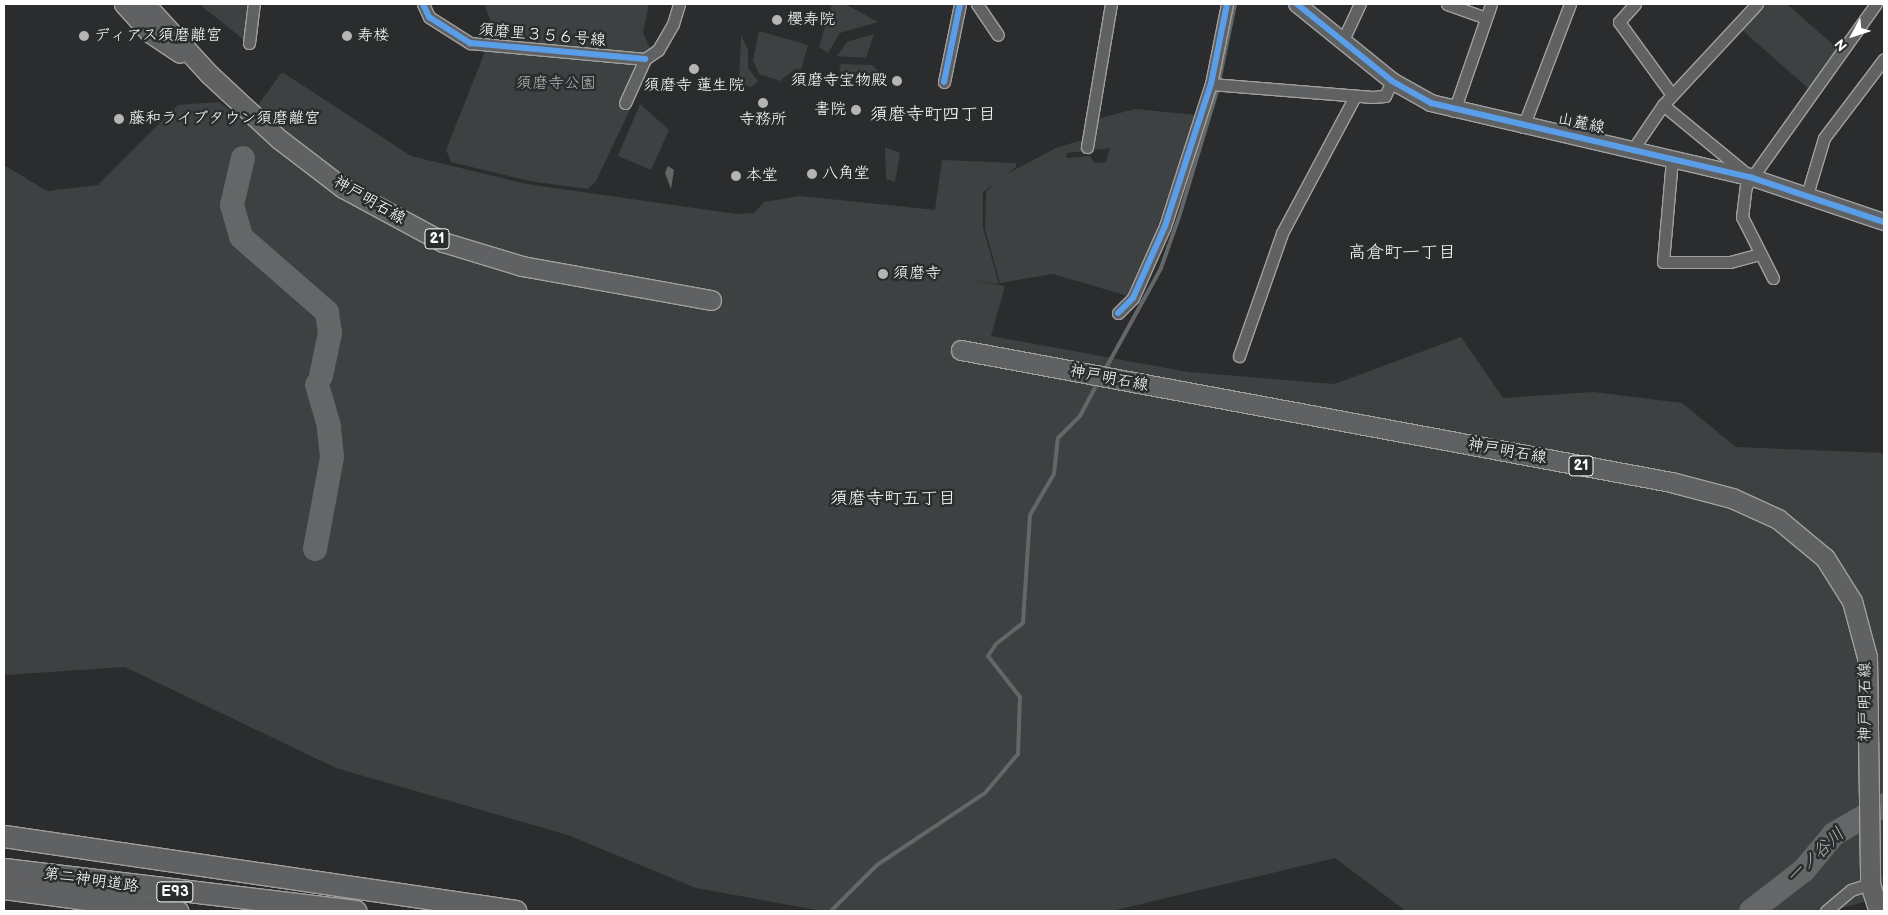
<!DOCTYPE html>
<html>
<head>
<meta charset="utf-8">
<style>
	body { margin:0 }
	#map { position:relative; width:1888px; height:915px; overflow:hidden; background:#2b2c2d; font-family:"Balsamiq Sans","Klee One",sans-serif }
	div>[style] { position:absolute }
	.green>* { inset:0; background:#3e4142 }
	.water>* { inset:0; background:#646667 }
	.stream>* { height:4px; margin:-2px; padding:0 2px; transform-origin:2px; border-radius:2px; background:#646667 }
	.river>* { height:24px; margin:-12px; padding:0 12px; transform-origin:12px; border-radius:12px; background:#646667 }
	.primary-tunnel>* { height:19px; margin-top:-9.5px; transform-origin:0; background:repeating-linear-gradient(90deg,#404142 0 19px,transparent 0 28px) }
	.roads { filter:drop-shadow(1px 0 #a0a0a0) drop-shadow(-1px 0 #a0a0a0) drop-shadow(0 1px #a0a0a0) drop-shadow(0 -1px #a0a0a0) }
	.street>* { height:11px; margin:-5.5px; padding:0 5.5px; transform-origin:5.5px; border-radius:5.5px; background:#606162 }
	.secondary>* { height:16px; margin:-8px; padding:0 8px; transform-origin:8px; border-radius:8px; background:#606162 }
	.primary>* { height:19px; margin:-9.5px; padding:0 9.5px; transform-origin:9.5px; border-radius:9.5px; background:#606162 }
	.highway>* { height:21px; margin:-10.5px; padding:0 10.5px; transform-origin:10.5px; border-radius:10.5px; background:#606162 }
	.cycleway>* { height:6px; margin:-3px; padding:0 3px; transform-origin:3px; border-radius:3px; background:#5a9eea }
	.dots>* { width:14px; height:14px; translate:-50% -50%; box-sizing:border-box; border:2px solid #2a2d2e; border-radius:50% }
	span { translate:-50% -50%; white-space:nowrap; text-align:center; line-height:1.15; -webkit-text-stroke:5px #2a2d2e; paint-order:stroke }
	.shield-label span { padding:1px 4px; background:#2a2d2e; border:1px solid; border-radius:4px; -webkit-text-stroke-width:0 }
	.shield-label { font-size:15px; color:#fff; font-weight:700 }
	.poi-label { font-size:16px; color:#fff }
	.left { translate:0 -50%; text-align:left }
	.right { translate:-100% -50%; text-align:right }
	.street-label { font-size:16px; color:#fff }
	.park-label { font-size:16px; color:#b3b4b5 }
	.neighbourhood-label { font-size:18px; color:#fff }
	.water-label { font-size:18px; color:#b4b6b6; font-style:italic }
	.frame { position:absolute; inset:0; border:5px solid #fff; pointer-events:none }
	.north { position:absolute; left:1828px; top:10px; width:50px; height:50px; -webkit-text-stroke:4px #2a2d2e; paint-order:stroke; rotate:230deg; font-size:14px; font-weight:700; line-height:20px; text-align:center; color:#fff }
	.north::after { content:''; display:block; margin:auto; width:18px; height:22px; background:#fff; clip-path:polygon(50% 0,100% 100%,50% 72%,0 100%) }
</style>
</head>
<body>
<div id="map">
	<div class="green">
		<div style="clip-path:polygon(199px 4px,248px 4px,243px 39px)"></div>
		<div style="clip-path:polygon(484px 4px,649px 4px,643px 32px,654px 59px,596px 181px,588px 189px,529px 181px,451px 162px,446px 150px,494px 29px)"></div>
		<div style="clip-path:polygon(832px 4px,845px 4px,878px 22px,840px 33px,828px 53px,819px 47px)"></div>
		<div style="clip-path:polygon(1766px 4px,1787px 4px,1838px 49px,1809px 89px,1741px 29px)"></div>
		<div style="clip-path:polygon(759px 31px,808px 45px,801px 70px,795px 69px,780px 81px,759px 74px,753px 60px)"></div>
		<div style="clip-path:polygon(874px 34px,866px 58px,837px 56px,847px 42px)"></div>
		<div style="clip-path:polygon(741px 35px,748px 50px,748px 68px,758px 81px,751px 87px,739px 84px)"></div>
		<div style="clip-path:polygon(841px 64px,872px 65px,879px 72px,876px 81px,839px 71px)"></div>
		<div style="clip-path:polygon(282px 72px,411px 156px,527px 184px,736px 214px,754px 213px,764px 202px,800px 196px,935px 210px,942px 160px,1016px 163px,1016px 167px,983px 192px,983px 228px,999px 284px,969px 280px,1005px 286px,991px 336px,1188px 372px,1335px 384px,1461px 337px,1503px 398px,1594px 392px,1682px 403px,1736px 447px,1884px 453px,1884px 896px,1832px 911px,1406px 911px,1335px 858px,1111px 911px,817px 910px,696px 888px,568px 835px,336px 768px,125px 667px,4px 675px,4px 165px,47px 191px,98px 185px,178px 105px,219px 102px,245px 123px)"></div>
		<div style="clip-path:polygon(640px 104px,669px 130px,651px 170px,618px 156px)"></div>
		<div style="clip-path:polygon(evenodd,1135px 109px,1196px 115px,1153px 240px,1128px 296px,1053px 274px,1000px 283px,985px 229px,986px 192px,1001px 177px,1058px 147px,1090px 138px,1093px 120px,1135px 109px,1110px 148px,1106px 162px,1095px 163px,1090px 156px,1067px 158px,1066px 153px,1110px 148px)"></div>
		<div style="clip-path:polygon(885px 147px,900px 153px,895px 182px,886px 179px)"></div>
	</div>
	<div class="water">
		<div style="clip-path:polygon(668px 166px,674px 170px,671px 189px,665px 173px)"></div>
	</div>
	<div class="stream">
		<div style="left:1107px;top:366px;width:112px;rotate:-61.1deg"></div>
		<div style="left:1161px;top:268px;width:54px;rotate:-70.6deg"></div>
		<div style="left:1179px;top:217px;width:132px;rotate:-73.2deg"></div>
		<div style="left:1217px;top:91px;width:89px;rotate:-78.3deg"></div>
		<div style="left:831px;top:911px;width:65px;rotate:-45deg"></div>
		<div style="left:877px;top:865px;width:130px;rotate:-33.7deg"></div>
		<div style="left:985px;top:793px;width:51px;rotate:-49.8deg"></div>
		<div style="left:1018px;top:754px;width:57px;rotate:-88deg"></div>
		<div style="left:1020px;top:697px;width:52px;rotate:-128deg"></div>
		<div style="left:988px;top:656px;width:14px;rotate:-56deg"></div>
		<div style="left:996px;top:644px;width:34px;rotate:-38deg"></div>
		<div style="left:1023px;top:623px;width:108px;rotate:-86.3deg"></div>
		<div style="left:1030px;top:515px;width:48px;rotate:-59.7deg"></div>
		<div style="left:1054px;top:474px;width:36px;rotate:-84deg"></div>
		<div style="left:1058px;top:438px;width:31px;rotate:-45deg"></div>
		<div style="left:1080px;top:416px;width:32px;rotate:-62deg"></div>
	</div>
	<div class="river">
		<div style="left:243px;top:158px;width:48px;rotate:103.2deg"></div>
		<div style="left:232px;top:205px;width:33px;rotate:74deg"></div>
		<div style="left:241px;top:237px;width:114px;rotate:41.1deg"></div>
		<div style="left:327px;top:312px;width:21px;rotate:82deg"></div>
		<div style="left:330px;top:333px;width:44px;rotate:101.8deg"></div>
		<div style="left:315px;top:549px;width:94px;rotate:-79.5deg"></div>
		<div style="left:332px;top:457px;width:31px;rotate:-96deg"></div>
		<div style="left:329px;top:426px;width:43px;rotate:-106.3deg"></div>
		<div style="left:1751px;top:911px;width:67px;rotate:-37.7deg"></div>
		<div style="left:1804px;top:870px;width:47px;rotate:-50.2deg"></div>
		<div style="left:1834px;top:834px;width:58px;rotate:-30.1deg"></div>
	</div>
	<div class="primary-tunnel">
		<div style="left:711px;top:300px;width:255px;rotate:11.3deg"></div>
	</div>
	<div class="roads">
		<div class="street">
			<div style="left:423px;top:4px;width:14px;rotate:65deg"></div>
			<div style="left:429px;top:17px;width:49px;rotate:32.4deg"></div>
			<div style="left:470px;top:43px;width:176px;rotate:5.2deg"></div>
			<div style="left:977px;top:4px;width:37px;rotate:56deg"></div>
			<div style="left:1447px;top:4px;width:41px;rotate:19.7deg"></div>
			<div style="left:1635px;top:4px;width:24px;rotate:132deg"></div>
			<div style="left:1619px;top:22px;width:90px;rotate:54deg"></div>
			<div style="left:1343px;top:40px;width:40px;rotate:-65deg"></div>
			<div style="left:249px;top:43px;width:39px;rotate:-83deg"></div>
			<div style="left:944px;top:82px;width:80px;rotate:-78.4deg"></div>
			<div style="left:1211px;top:84px;width:162px;rotate:4.6deg"></div>
			<div style="left:1372px;top:97px;width:13px;rotate:-4deg"></div>
			<div style="left:1385px;top:96px;width:17px;rotate:-65deg"></div>
			<div style="left:625px;top:103px;width:48px;rotate:-65.6deg"></div>
			<div style="left:645px;top:59px;width:16px;rotate:-35deg"></div>
			<div style="left:658px;top:50px;width:30px;rotate:-60deg"></div>
			<div style="left:673px;top:24px;width:21px;rotate:-73deg"></div>
			<div style="left:1663px;top:105px;width:109px;rotate:39.4deg"></div>
			<div style="left:1454px;top:111px;width:113px;rotate:-70.9deg"></div>
			<div style="left:1523px;top:127px;width:132px;rotate:-69.1deg"></div>
			<div style="left:1087px;top:147px;width:145px;rotate:-80.5deg"></div>
			<div style="left:1633px;top:149px;width:53px;rotate:-55.7deg"></div>
			<div style="left:1663px;top:105px;width:138px;rotate:-47.1deg"></div>
			<div style="left:1672px;top:159px;width:103px;rotate:95deg"></div>
			<div style="left:1663px;top:262px;width:67px"></div>
			<div style="left:1730px;top:262px;width:31px;rotate:-15deg"></div>
			<div style="left:1807px;top:195px;width:59px;rotate:-73.4deg"></div>
			<div style="left:1824px;top:138px;width:99px;rotate:-52.8deg"></div>
			<div style="left:1773px;top:278px;width:68px;rotate:-116.9deg"></div>
			<div style="left:1742px;top:217px;width:31px;rotate:-83deg"></div>
			<div style="left:1746px;top:186px;width:224px;rotate:-54.5deg"></div>
			<div style="left:1118px;top:313px;width:21px;rotate:-45deg"></div>
			<div style="left:1133px;top:298px;width:79px;rotate:-66deg"></div>
			<div style="left:1165px;top:226px;width:149px;rotate:-72.1deg"></div>
			<div style="left:1211px;top:84px;width:82px;rotate:-78.7deg"></div>
			<div style="left:1239px;top:356px;width:130px;rotate:-70.7deg"></div>
			<div style="left:1282px;top:233px;width:155px;rotate:-61.9deg"></div>
			<div style="left:1826px;top:911px;width:33px;rotate:-40deg"></div>
			<div style="left:1851px;top:890px;width:20px;rotate:-18deg"></div>
		</div>
		<div class="secondary">
			<div style="left:1297px;top:4px;width:122px;rotate:39deg"></div>
			<div style="left:1392px;top:81px;width:45px;rotate:29.4deg"></div>
			<div style="left:1431px;top:103px;width:327px;rotate:13.1deg"></div>
			<div style="left:1750px;top:177px;width:141px;rotate:18.6deg"></div>
		</div>
		<div class="primary">
			<div style="left:124px;top:4px;width:38px;rotate:48deg"></div>
			<div style="left:149px;top:32px;width:37px;rotate:34deg"></div>
			<div style="left:145px;top:4px;width:95px;rotate:47.6deg"></div>
			<div style="left:209px;top:74px;width:96px;rotate:42.9deg"></div>
			<div style="left:279px;top:139px;width:81px;rotate:37.4deg"></div>
			<div style="left:343px;top:188px;width:114px;rotate:28.4deg"></div>
			<div style="left:443px;top:242px;width:83px;rotate:16.9deg"></div>
			<div style="left:522px;top:266px;width:192px;rotate:10.2deg"></div>
			<div style="left:961px;top:350px;width:722px;rotate:10.53deg"></div>
			<div style="left:1671px;top:482px;width:63px;rotate:14.7deg"></div>
			<div style="left:1732px;top:498px;width:51px;rotate:24.5deg"></div>
			<div style="left:1778px;top:519px;width:61px;rotate:39.7deg"></div>
			<div style="left:1825px;top:558px;width:51px;rotate:57.9deg"></div>
			<div style="left:1852px;top:601px;width:58px;rotate:75deg"></div>
			<div style="left:1867px;top:657px;width:227px;rotate:89.2deg"></div>
			<div style="left:1870px;top:884px;width:28px;rotate:72deg"></div>
		</div>
		<div class="highway">
			<div style="left:4px;top:836px;width:517px;rotate:8.33deg"></div>
			<div style="left:4px;top:869px;width:354px;rotate:6.8deg"></div>
			<div style="left:4px;top:888px;width:175px;rotate:7.6deg"></div>
		</div>
	</div>
	<div class="cycleway">
		<div style="left:423px;top:4px;width:14px;rotate:65deg"></div>
		<div style="left:429px;top:17px;width:49px;rotate:32.4deg"></div>
		<div style="left:470px;top:43px;width:176px;rotate:5.2deg"></div>
		<div style="left:1297px;top:4px;width:122px;rotate:39deg"></div>
		<div style="left:1392px;top:81px;width:45px;rotate:29.4deg"></div>
		<div style="left:1431px;top:103px;width:327px;rotate:13.1deg"></div>
		<div style="left:1750px;top:177px;width:141px;rotate:18.6deg"></div>
		<div style="left:944px;top:82px;width:80px;rotate:-78.4deg"></div>
		<div style="left:1118px;top:313px;width:21px;rotate:-45deg"></div>
		<div style="left:1133px;top:298px;width:79px;rotate:-66deg"></div>
		<div style="left:1165px;top:226px;width:149px;rotate:-72.1deg"></div>
		<div style="left:1211px;top:84px;width:82px;rotate:-78.7deg"></div>
	</div>
	<div class="dots">
		<div style="left:777px;top:20px;background:#b5b5b6"></div>
		<div style="left:84px;top:36px;background:#b5b5b6"></div>
		<div style="left:347px;top:36px;background:#b5b5b6"></div>
		<div style="left:694px;top:69px;background:#b5b5b6"></div>
		<div style="left:897px;top:81px;background:#b5b5b6"></div>
		<div style="left:763px;top:103px;background:#b5b5b6"></div>
		<div style="left:856px;top:110px;background:#b5b5b6"></div>
		<div style="left:119px;top:119px;background:#b5b5b6"></div>
		<div style="left:812px;top:174px;background:#b5b5b6"></div>
		<div style="left:736px;top:176px;background:#b5b5b6"></div>
		<div style="left:883px;top:274px;background:#b5b5b6"></div>
	</div>
	<div class="shield-label">
		<span style="left:437px;top:239px">21</span>
		<span style="left:1581px;top:466px">21</span>
		<span style="left:175px;top:892px">E93</span>
	</div>
	<div class="poi-label">
		<span class="left" style="left:787px;top:20px">櫻寿院</span>
		<span class="left" style="left:94px;top:36px">ディアス須磨離宮</span>
		<span class="left" style="left:357px;top:36px">寿楼</span>
		<span class="right" style="left:887px;top:81px">須磨寺宝物殿</span>
		<span style="left:694px;top:86px">須磨寺 蓮生院</span>
		<span class="right" style="left:846px;top:110px">書院</span>
		<span class="left" style="left:129px;top:119px">藤和ライブタウン須磨離宮</span>
		<span style="left:763px;top:120px">寺務所</span>
		<span class="left" style="left:822px;top:174px">八角堂</span>
		<span class="left" style="left:746px;top:176px">本堂</span>
		<span class="left" style="left:893px;top:274px">須磨寺</span>
	</div>
	<div class="street-label">
		<span style="left:542px;top:36px;rotate:5deg">須磨里３５６号線</span>
		<span style="left:1581px;top:124px;rotate:12deg">山麓線</span>
		<span style="left:369px;top:201px;rotate:30deg">神戸明石線</span>
		<span style="left:1109px;top:379px;rotate:11deg">神戸明石線</span>
		<span style="left:1507px;top:452px;rotate:10deg">神戸明石線</span>
		<span style="left:1866px;top:702px;rotate:-90deg">神戸明石線</span>
		<span style="left:91px;top:881px;rotate:8deg">第二神明道路</span>
	</div>
	<div class="park-label">
		<span style="left:556px;top:84px">須磨寺公園</span>
	</div>
	<div class="neighbourhood-label">
		<span style="left:933px;top:115px">須磨寺町四丁目</span>
		<span style="left:1402px;top:253px">高倉町一丁目</span>
		<span style="left:893px;top:499px">須磨寺町五丁目</span>
	</div>
	<div class="water-label">
		<span style="left:1816px;top:856px;rotate:-43deg">一ノ谷川</span>
	</div>
	<div class="frame"></div>
	<div class="north">N</div>
</div>
</body>
</html>
